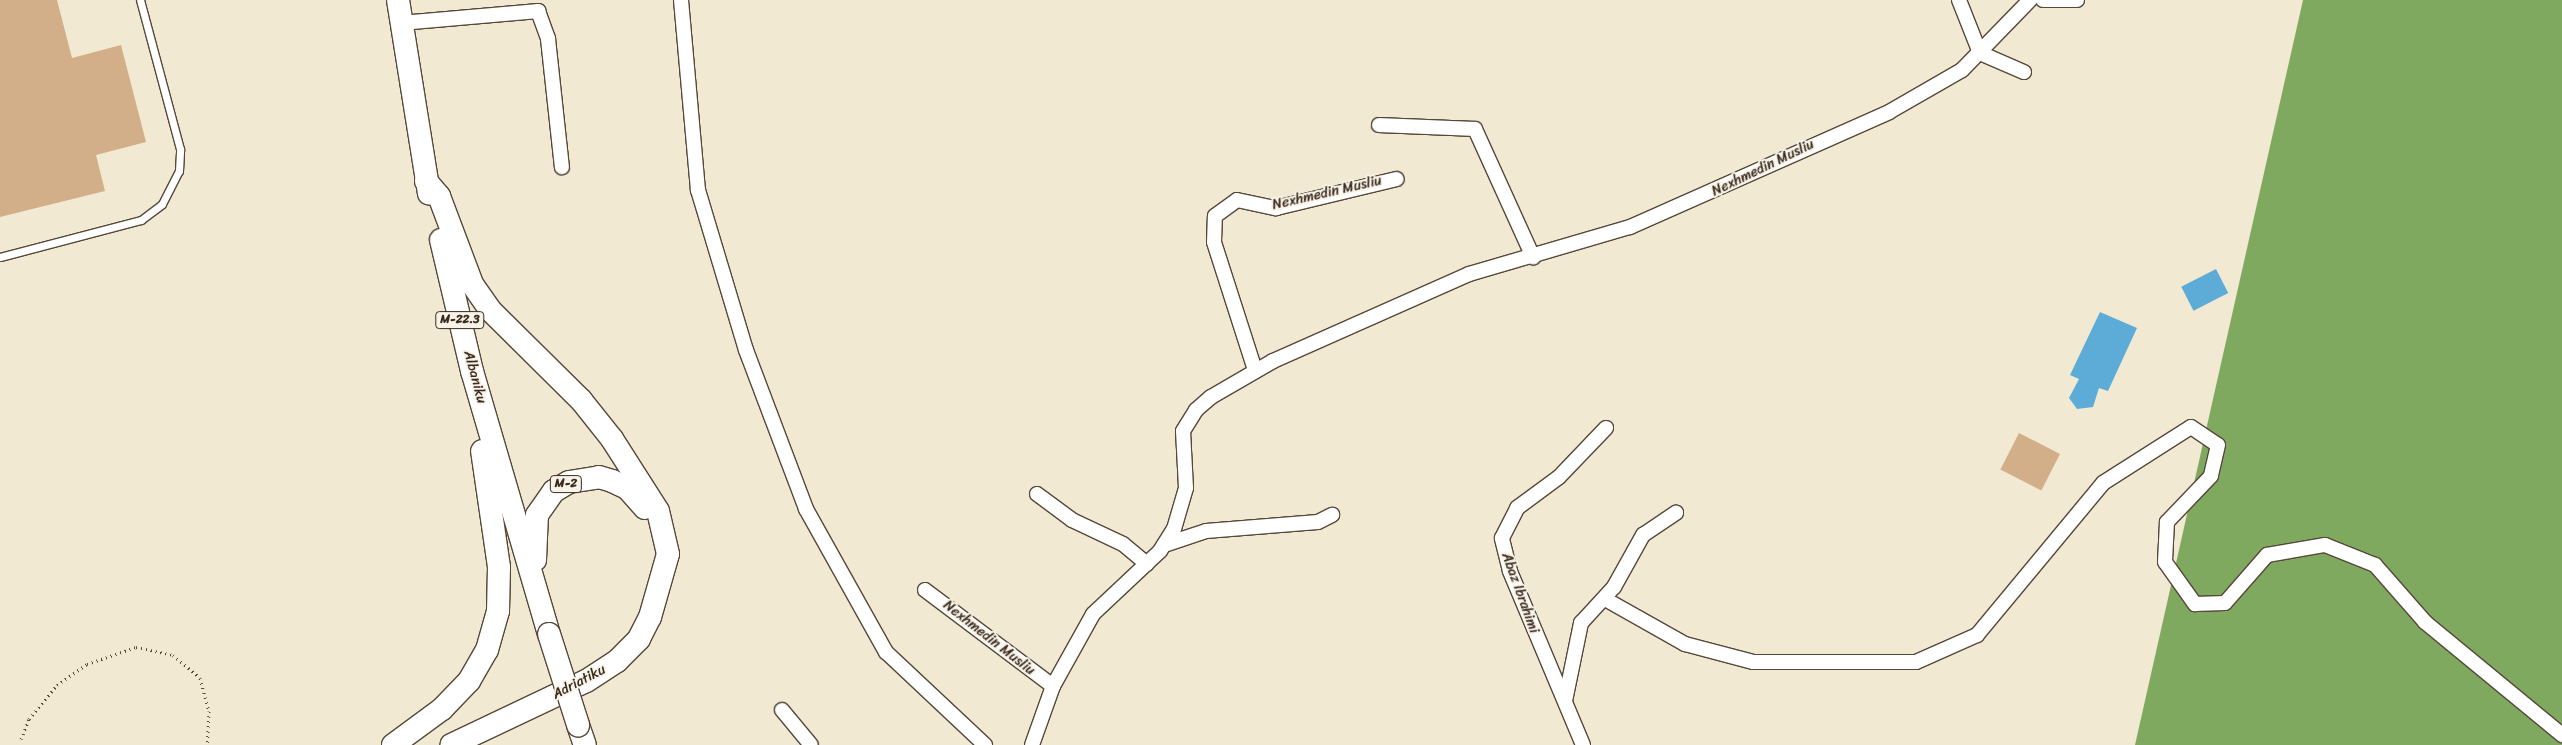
<!DOCTYPE html>
<html>
<head>
<meta charset="utf-8">
<style>
	body { margin:0 }
	#map { position:relative; width:2562px; height:745px; overflow:hidden; background:#f2e9d3; font-family:Sriracha,sans-serif }
	div>[style] { position:absolute }
	.forest>* { inset:0; background:#80a960 }
	.water>* { inset:0; background:#5dacd7; transform-origin:0 0 }
	.building>* { inset:0; background:#d2af88; transform-origin:0 0 }
	.path>* { height:3px; margin-top:-1.5px; transform-origin:0; background:repeating-linear-gradient(90deg,#564739 0 1px,transparent 0 5px) }
	.roads { filter:drop-shadow(1px 0 #564739) drop-shadow(-1px 0 #564739) drop-shadow(0 1px #564739) drop-shadow(0 -1px #564739) }
	.service>* { height:7px; margin:-3.5px; padding:0 3.5px; transform-origin:3.5px; border-radius:3.5px; background:#fff }
	.minor>* { height:14px; margin:-7px; padding:0 7px; transform-origin:7px; border-radius:7px; background:#fff }
	.primary>* { height:22px; margin:-11px; padding:0 11px; transform-origin:11px; border-radius:11px; background:#fff }
	.bridges { filter:drop-shadow(1px 0 #564739) drop-shadow(-1px 0 #564739) drop-shadow(0 1px #564739) drop-shadow(0 -1px #564739) }
	.primary-bridge>* { height:22px; margin:-11px; padding:0 11px; transform-origin:11px; border-radius:11px; background:#fff }
	span { translate:-50% -50%; white-space:nowrap; text-align:center; line-height:1.15; -webkit-text-stroke:4px #f7f3e8; paint-order:stroke }
	.shield-label span { padding:1px 4px; background:#f7f3e8; border:1px solid; border-radius:4px; -webkit-text-stroke-width:0 }
	.shield-label { font-size:12px; color:#3b2a1e; font-weight:700 }
	.street-label { font-size:14px; color:#3b2a1e }
</style>
</head>
<body>
<div id="map">
	<div class="forest">
		<div style="clip-path:polygon(2303px 0,2562px 0,2562px 745px,2135px 745px)"></div>
	</div>
	<div class="water">
		<div style="left:2216px;top:269px;width:27px;height:39px;rotate:63deg"></div>
		<div style="clip-path:polygon(2100px 312px,2137px 328px,2108px 391px,2099px 388px,2093px 407px,2077px 409px,2069px 398px,2079px 379px,2070px 375px)"></div>
	</div>
	<div class="building">
		<div style="clip-path:polygon(0 0,57px 0,72px 58px,121px 45px,146px 142px,96px 155px,105px 191px,0 217px)"></div>
		<div style="left:2019px;top:433px;width:46px;height:41px;rotate:27deg"></div>
	</div>
	<div class="path">
		<div style="left:21px;top:739px;width:22px;rotate:-68deg"></div>
		<div style="left:29px;top:719px;width:44px;rotate:-50.5deg"></div>
		<div style="left:57px;top:685px;width:37px;rotate:-35deg"></div>
		<div style="left:87px;top:664px;width:52px;rotate:-19.1deg"></div>
		<div style="left:136px;top:647px;width:38px;rotate:12deg"></div>
		<div style="left:173px;top:655px;width:35px;rotate:40deg"></div>
		<div style="left:200px;top:678px;width:34px;rotate:75deg"></div>
		<div style="left:209px;top:711px;width:34px;rotate:93deg"></div>
	</div>
	<div class="roads">
		<div class="service">
			<div style="left:0;top:257px;width:146px;rotate:-14.7deg"></div>
			<div style="left:141px;top:220px;width:26px;rotate:-37deg"></div>
			<div style="left:162px;top:204px;width:37px;rotate:-63deg"></div>
			<div style="left:179px;top:171px;width:22px;rotate:-87deg"></div>
			<div style="left:180px;top:149px;width:154px;rotate:-105deg"></div>
		</div>
		<div class="minor">
			<div style="left:681px;top:0;width:191px;rotate:84.9deg"></div>
			<div style="left:698px;top:190px;width:167px;rotate:73.3deg"></div>
			<div style="left:746px;top:350px;width:170px;rotate:69.3deg"></div>
			<div style="left:806px;top:509px;width:164px;rotate:60.8deg"></div>
			<div style="left:886px;top:652px;width:136px;rotate:43.2deg"></div>
			<div style="left:1959px;top:0;width:57px;rotate:68.4deg"></div>
			<div style="left:1980px;top:53px;width:48px;rotate:23.4deg"></div>
			<div style="left:2043px;top:0;width:34px"></div>
			<div style="left:401px;top:23px;width:138px;rotate:-5deg"></div>
			<div style="left:538px;top:11px;width:30px;rotate:70deg"></div>
			<div style="left:548px;top:39px;width:129px;rotate:83.8deg"></div>
			<div style="left:1379px;top:125px;width:96px;rotate:2.4deg"></div>
			<div style="left:1475px;top:129px;width:141px;rotate:65.6deg"></div>
			<div style="left:1255px;top:370px;width:134px;rotate:-107.8deg"></div>
			<div style="left:1214px;top:242px;width:26px;rotate:-88deg"></div>
			<div style="left:1215px;top:216px;width:27px;rotate:-36deg"></div>
			<div style="left:1237px;top:200px;width:40px;rotate:12deg"></div>
			<div style="left:1276px;top:208px;width:124px;rotate:-13.5deg"></div>
			<div style="left:1037px;top:494px;width:44px;rotate:36.6deg"></div>
			<div style="left:1072px;top:520px;width:56px;rotate:25.2deg"></div>
			<div style="left:1123px;top:544px;width:31px;rotate:40deg"></div>
			<div style="left:1164px;top:545px;width:44px;rotate:-18.4deg"></div>
			<div style="left:1206px;top:531px;width:112px;rotate:-4.6deg"></div>
			<div style="left:1318px;top:522px;width:16px;rotate:-27deg"></div>
			<div style="left:925px;top:590px;width:160px;rotate:36.9deg"></div>
			<div style="left:1605px;top:599px;width:92px;rotate:29.4deg"></div>
			<div style="left:1685px;top:644px;width:70px;rotate:14.8deg"></div>
			<div style="left:1753px;top:662px;width:163px"></div>
			<div style="left:1916px;top:662px;width:67px;rotate:-23.9deg"></div>
			<div style="left:1977px;top:635px;width:197px;rotate:-50.3deg"></div>
			<div style="left:2103px;top:483px;width:104px;rotate:-32.5deg"></div>
			<div style="left:2191px;top:427px;width:32px;rotate:34deg"></div>
			<div style="left:2218px;top:445px;width:32px;rotate:103deg"></div>
			<div style="left:2211px;top:476px;width:64px;rotate:133.7deg"></div>
			<div style="left:2167px;top:522px;width:40px;rotate:92.9deg"></div>
			<div style="left:2165px;top:562px;width:52px;rotate:54.5deg"></div>
			<div style="left:2195px;top:604px;width:30px;rotate:-2deg"></div>
			<div style="left:2225px;top:603px;width:64px;rotate:-48.8deg"></div>
			<div style="left:2267px;top:555px;width:59px;rotate:-9.8deg"></div>
			<div style="left:2325px;top:545px;width:54px;rotate:21.8deg"></div>
			<div style="left:2375px;top:565px;width:76px;rotate:48.7deg"></div>
			<div style="left:2425px;top:622px;width:178px;rotate:39.5deg"></div>
			<div style="left:1565px;top:701px;width:80px;rotate:-78.4deg"></div>
			<div style="left:1581px;top:623px;width:49px;rotate:-47.5deg"></div>
			<div style="left:1614px;top:587px;width:60px;rotate:-60.9deg"></div>
			<div style="left:1643px;top:535px;width:40px;rotate:-34deg"></div>
			<div style="left:782px;top:710px;width:45px;rotate:50.4deg"></div>
			<div style="left:1032px;top:745px;width:63px;rotate:-70.4deg"></div>
			<div style="left:1053px;top:686px;width:82px;rotate:-60.9deg"></div>
			<div style="left:1093px;top:614px;width:92px;rotate:-43.2deg"></div>
			<div style="left:1160px;top:551px;width:26px;rotate:-58deg"></div>
			<div style="left:1174px;top:529px;width:43px;rotate:-73.7deg"></div>
			<div style="left:1186px;top:488px;width:57px;rotate:-93deg"></div>
			<div style="left:1183px;top:431px;width:25px;rotate:-58deg"></div>
			<div style="left:1196px;top:410px;width:20px;rotate:-41deg"></div>
			<div style="left:1211px;top:397px;width:72px;rotate:-30.1deg"></div>
			<div style="left:1273px;top:361px;width:214px;rotate:-23.9deg"></div>
			<div style="left:1469px;top:274px;width:168px;rotate:-16.3deg"></div>
			<div style="left:1630px;top:227px;width:283px;rotate:-23.9deg"></div>
			<div style="left:1889px;top:112px;width:84px;rotate:-29.9deg"></div>
			<div style="left:1962px;top:70px;width:98px;rotate:-45.8deg"></div>
			<div style="left:1583px;top:745px;width:189px;rotate:-112.8deg"></div>
			<div style="left:1510px;top:571px;width:34px;rotate:-104deg"></div>
			<div style="left:1502px;top:538px;width:34px;rotate:-63deg"></div>
			<div style="left:1517px;top:508px;width:52px;rotate:-36.4deg"></div>
			<div style="left:1559px;top:477px;width:68px;rotate:-46.2deg"></div>
		</div>
		<div class="primary">
			<div style="left:398px;top:0;width:196px;rotate:80.9deg"></div>
			<div style="left:426px;top:181px;width:20px;rotate:49deg"></div>
			<div style="left:439px;top:196px;width:94px;rotate:69.4deg"></div>
			<div style="left:472px;top:284px;width:33px;rotate:55deg"></div>
			<div style="left:491px;top:311px;width:127px;rotate:44.7deg"></div>
			<div style="left:581px;top:400px;width:50px;rotate:51.5deg"></div>
			<div style="left:612px;top:439px;width:85px;rotate:57.4deg"></div>
			<div style="left:658px;top:511px;width:44px;rotate:76.9deg"></div>
			<div style="left:668px;top:554px;width:66px;rotate:105.9deg"></div>
			<div style="left:650px;top:617px;width:25px;rotate:117deg"></div>
			<div style="left:639px;top:639px;width:31px;rotate:135deg"></div>
			<div style="left:617px;top:661px;width:37px;rotate:147deg"></div>
			<div style="left:586px;top:681px;width:149px;rotate:154.6deg"></div>
			<div style="left:441px;top:240px;width:135px;rotate:76.7deg"></div>
			<div style="left:472px;top:371px;width:274px;rotate:73.7deg"></div>
			<div style="left:535px;top:560px;width:45px;rotate:-87.5deg"></div>
			<div style="left:537px;top:515px;width:29px;rotate:-55deg"></div>
			<div style="left:554px;top:491px;width:17px;rotate:-31deg"></div>
			<div style="left:569px;top:482px;width:30px;rotate:-9deg"></div>
			<div style="left:599px;top:477px;width:14px;rotate:17deg"></div>
			<div style="left:612px;top:481px;width:17px;rotate:25deg"></div>
			<div style="left:627px;top:488px;width:27px;rotate:48deg"></div>
			<div style="left:578px;top:725px;width:21px;rotate:71deg"></div>
			<div style="left:393px;top:745px;width:61px;rotate:-36.3deg"></div>
			<div style="left:442px;top:709px;width:39px;rotate:-46deg"></div>
			<div style="left:469px;top:681px;width:36px;rotate:-60deg"></div>
			<div style="left:487px;top:650px;width:41px;rotate:-74.2deg"></div>
			<div style="left:498px;top:611px;width:44px;rotate:-88.7deg"></div>
			<div style="left:499px;top:567px;width:117px;rotate:-98.3deg"></div>
		</div>
	</div>
	<div class="bridges">
		<div class="primary-bridge">
			<div style="left:549px;top:634px;width:96px;rotate:72.3deg"></div>
		</div>
	</div>
	<div class="shield-label">
		<span style="left:460px;top:320px">M-22.3</span>
		<span style="left:566px;top:484px">M-2</span>
	</div>
	<div class="street-label">
		<span style="left:1763px;top:168px;rotate:-26deg">Nexhmedin Musliu</span>
		<span style="left:1327px;top:193px;rotate:-13deg">Nexhmedin Musliu</span>
		<span style="left:475px;top:377px;rotate:75deg">Albaniku</span>
		<span style="left:1520px;top:593px;rotate:70deg">Abaz Ibrahimi</span>
		<span style="left:989px;top:638px;rotate:38deg">Nexhmedin Musliu</span>
		<span style="left:579px;top:682px;rotate:-28deg">Adriatiku</span>
	</div>
</div>
</body>
</html>
